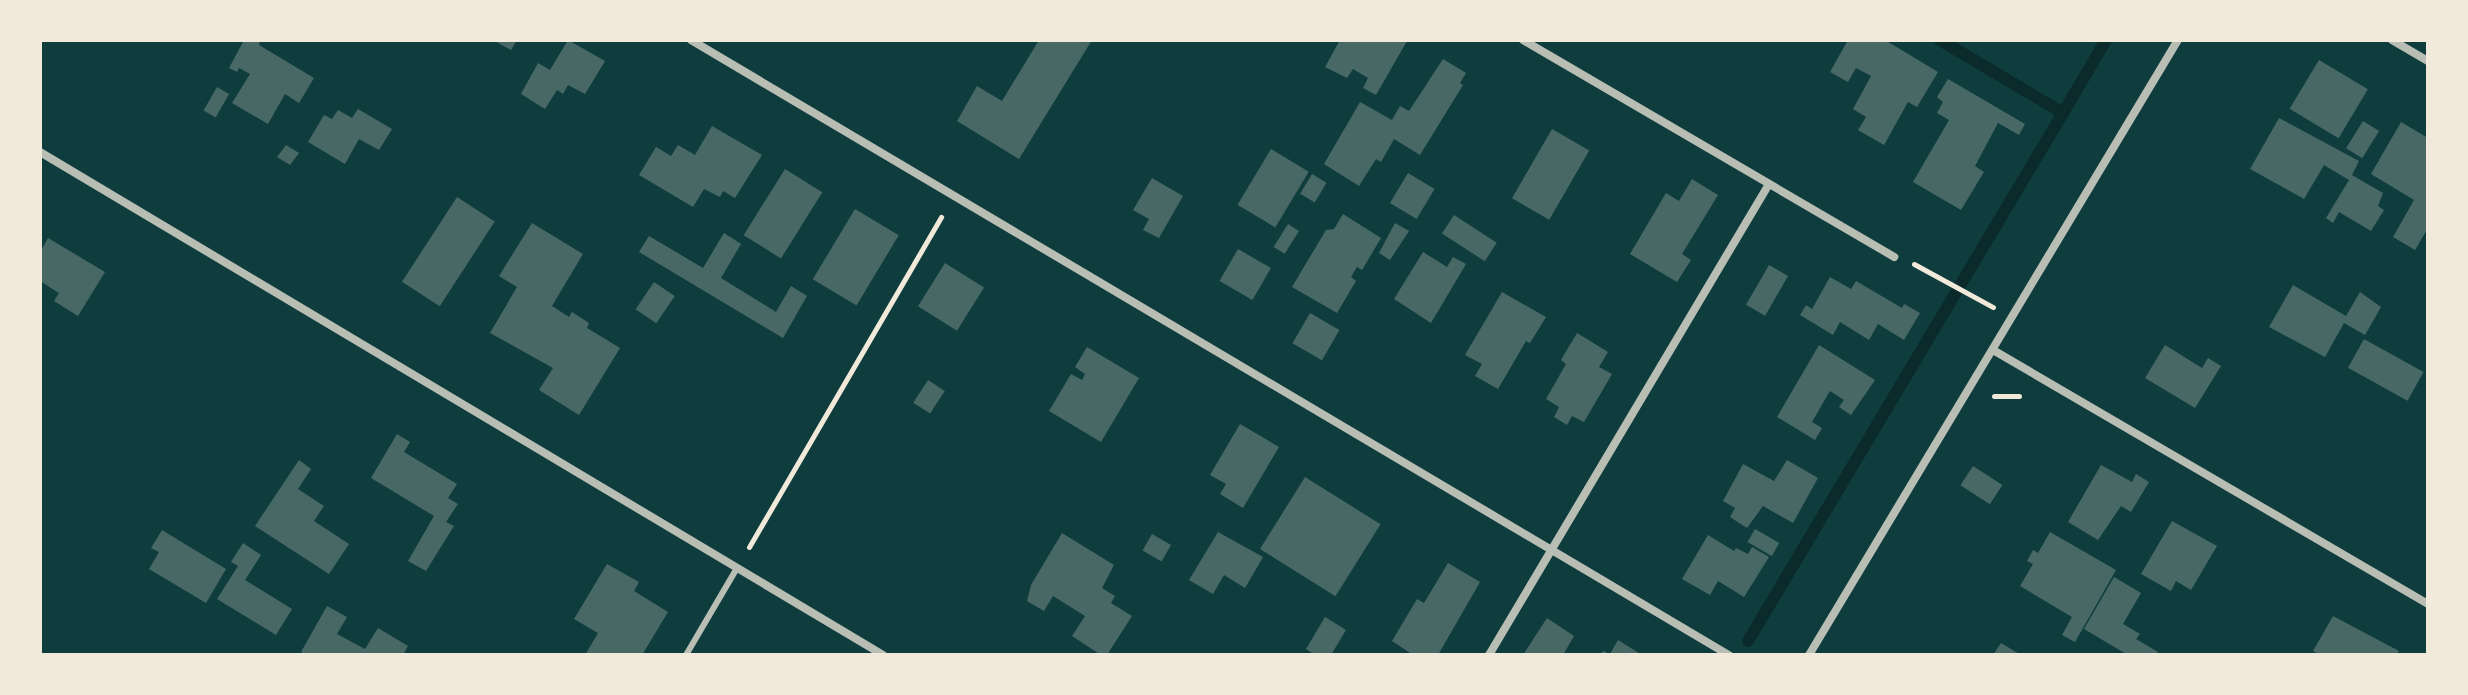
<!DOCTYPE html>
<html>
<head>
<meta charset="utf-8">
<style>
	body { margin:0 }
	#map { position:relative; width:2468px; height:695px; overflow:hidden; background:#0f3d3e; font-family:"Space Grotesk",sans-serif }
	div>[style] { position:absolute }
	.stream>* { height:12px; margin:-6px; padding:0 6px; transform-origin:6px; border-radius:6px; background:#0a2a2b }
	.building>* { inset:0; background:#486865; transform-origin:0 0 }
	.path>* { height:5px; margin:-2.5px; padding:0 2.5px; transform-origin:2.5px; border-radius:2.5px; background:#f1e9da }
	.service>* { height:6px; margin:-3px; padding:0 3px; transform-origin:3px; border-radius:3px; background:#b8beb3 }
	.minor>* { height:8px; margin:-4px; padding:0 4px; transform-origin:4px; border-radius:4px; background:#b8beb3 }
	span { translate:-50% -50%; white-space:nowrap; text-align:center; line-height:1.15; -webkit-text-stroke:7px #f1e9da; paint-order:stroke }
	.frame { position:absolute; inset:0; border:42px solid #f1e9da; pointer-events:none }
</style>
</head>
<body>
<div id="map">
	<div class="stream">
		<div style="left:1940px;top:40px;width:143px;rotate:30.7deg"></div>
		<div style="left:2063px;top:113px;width:85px;rotate:-59.5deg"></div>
		<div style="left:1748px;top:641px;width:615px;rotate:-59.18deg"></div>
	</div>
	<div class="building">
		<div style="clip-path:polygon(244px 40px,260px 42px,259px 45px,314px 78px,299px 103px,285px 94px,268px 124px,232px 103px,250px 74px,239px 68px,237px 72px,229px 68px)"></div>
		<div style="clip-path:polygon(493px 40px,517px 40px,511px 50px)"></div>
		<div style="clip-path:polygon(568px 40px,605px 61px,585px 94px,568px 85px,563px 94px,557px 90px,545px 109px,521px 94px,538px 63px,550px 70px)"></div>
		<div style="clip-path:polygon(1039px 40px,1092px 40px,1019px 159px,957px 121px,977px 86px,1002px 101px)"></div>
		<div style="clip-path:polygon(1340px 40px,1406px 40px,1407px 41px,1376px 95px,1363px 88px,1368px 78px,1353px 69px,1347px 78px,1325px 67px)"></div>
		<div style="clip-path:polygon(1848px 40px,1885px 40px,1938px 72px,1917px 107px,1908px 102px,1884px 145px,1858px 130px,1866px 117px,1853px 109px,1871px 76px,1856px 68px,1848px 82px,1830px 72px)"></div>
		<div style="clip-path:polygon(1443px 59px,1466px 73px,1460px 83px,1463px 85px,1420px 155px,1394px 139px,1381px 162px,1376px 159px,1359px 186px,1324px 164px,1360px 102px,1392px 120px,1400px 106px,1409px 111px)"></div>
		<div style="left:2319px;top:60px;width:57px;height:57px;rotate:31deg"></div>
		<div style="clip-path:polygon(1948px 79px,2025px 124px,2019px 135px,1998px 123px,1975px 166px,1984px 172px,1961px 210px,1913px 182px,1949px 120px,1937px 113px,1943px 102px,1937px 97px)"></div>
		<div style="left:217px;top:87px;width:14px;height:27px;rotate:30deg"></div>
		<div style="clip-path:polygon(358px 109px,392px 129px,379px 150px,359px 139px,345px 164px,308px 142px,324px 115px,332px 119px,338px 110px,352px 118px)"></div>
		<div style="clip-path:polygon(2279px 118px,2359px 161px,2352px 175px,2383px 193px,2378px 206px,2384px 210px,2371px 231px,2339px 212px,2333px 223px,2326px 218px,2349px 180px,2324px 165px,2304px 199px,2250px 169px)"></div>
		<div style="left:2363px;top:121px;width:19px;height:32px;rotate:32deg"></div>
		<div style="clip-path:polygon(2401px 122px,2428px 138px,2428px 228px,2415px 250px,2393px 237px,2414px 200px,2371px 174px)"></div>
		<div style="clip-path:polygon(712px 126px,762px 155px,735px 198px,723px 191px,720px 197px,704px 189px,693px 207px,639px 175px,656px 147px,671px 156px,678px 145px,695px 155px)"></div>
		<div style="left:1552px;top:129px;width:43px;height:80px;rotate:30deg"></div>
		<div style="clip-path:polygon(286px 145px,299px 153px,290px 165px,277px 157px)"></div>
		<div style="left:1271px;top:149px;width:44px;height:65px;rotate:31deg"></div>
		<div style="left:785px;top:169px;width:44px;height:78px;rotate:32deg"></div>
		<div style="left:1408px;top:173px;width:31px;height:35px;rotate:31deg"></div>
		<div style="left:1312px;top:174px;width:17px;height:23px;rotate:31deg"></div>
		<div style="clip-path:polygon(1152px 178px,1183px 196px,1159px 238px,1143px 230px,1149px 219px,1133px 210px)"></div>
		<div style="clip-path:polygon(1692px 179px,1718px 195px,1682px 254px,1691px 260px,1677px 282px,1630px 254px,1666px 193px,1679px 201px)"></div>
		<div style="left:457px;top:197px;width:45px;height:101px;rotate:33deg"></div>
		<div style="left:855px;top:209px;width:51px;height:82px;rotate:31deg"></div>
		<div style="clip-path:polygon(1343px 214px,1381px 238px,1362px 270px,1357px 267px,1351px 277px,1356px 281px,1337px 313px,1292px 287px,1326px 230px,1334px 229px)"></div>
		<div style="left:1454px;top:215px;width:51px;height:22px;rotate:33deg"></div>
		<div style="clip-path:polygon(532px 223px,583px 254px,552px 306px,569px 317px,572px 312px,589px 323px,587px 328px,620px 348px,579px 415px,539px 390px,553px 368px,490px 333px,517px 287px,499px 276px)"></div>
		<div style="clip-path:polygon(1395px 223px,1409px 231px,1390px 260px,1379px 253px)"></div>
		<div style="left:1288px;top:224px;width:13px;height:27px;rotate:32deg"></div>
		<div style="clip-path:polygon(724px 233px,741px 244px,721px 278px,776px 312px,791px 286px,807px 296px,783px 338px,639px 252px,649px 236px,703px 268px)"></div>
		<div style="clip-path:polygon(48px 238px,105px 272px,78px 316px,54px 301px,59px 293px,40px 281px,40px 252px)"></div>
		<div style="left:1238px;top:249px;width:38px;height:37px;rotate:30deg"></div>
		<div style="clip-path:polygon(1423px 252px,1447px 267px,1453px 257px,1466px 264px,1431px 323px,1394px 299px)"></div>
		<div style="left:945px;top:263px;width:46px;height:51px;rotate:32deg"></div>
		<div style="left:1769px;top:265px;width:22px;height:46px;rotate:30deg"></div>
		<div style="clip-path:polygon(1830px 277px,1851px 289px,1856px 281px,1902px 308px,1904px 304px,1920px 313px,1904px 340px,1878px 324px,1869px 340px,1840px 322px,1833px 335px,1800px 315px,1806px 305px,1812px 309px)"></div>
		<div style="left:654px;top:282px;width:25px;height:33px;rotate:34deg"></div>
		<div style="clip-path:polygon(2293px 285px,2346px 316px,2360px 292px,2381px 307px,2365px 335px,2344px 323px,2325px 357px,2269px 327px)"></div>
		<div style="clip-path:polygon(1502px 292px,1546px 317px,1530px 343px,1526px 341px,1498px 389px,1475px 376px,1482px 364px,1465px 355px)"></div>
		<div style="left:1310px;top:313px;width:34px;height:35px;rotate:30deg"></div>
		<div style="clip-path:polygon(1577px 333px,1608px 352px,1599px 367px,1612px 374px,1584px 422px,1572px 416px,1567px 425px,1554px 417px,1559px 407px,1546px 399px,1566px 364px,1561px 360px)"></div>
		<div style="left:2364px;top:339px;width:68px;height:33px;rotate:29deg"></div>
		<div style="clip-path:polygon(1819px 345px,1875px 380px,1851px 415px,1839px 407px,1844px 400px,1830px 391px,1812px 422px,1822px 428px,1815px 440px,1777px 417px)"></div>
		<div style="clip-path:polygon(2165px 345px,2202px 368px,2208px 358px,2221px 366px,2195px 408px,2145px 378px)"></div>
		<div style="clip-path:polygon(1087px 347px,1139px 378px,1101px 442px,1049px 411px,1071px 374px,1082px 380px,1085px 374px,1075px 367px)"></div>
		<div style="left:928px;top:380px;width:20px;height:27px;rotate:33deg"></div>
		<div style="clip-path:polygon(1240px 424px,1279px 447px,1243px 508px,1220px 494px,1226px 484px,1210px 475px)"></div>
		<div style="clip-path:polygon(397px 434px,410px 442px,404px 452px,457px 484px,448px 498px,458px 504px,446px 522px,454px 526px,426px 571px,408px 561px,434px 516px,371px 478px)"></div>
		<div style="clip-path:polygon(299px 460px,311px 469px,298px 489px,324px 506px,314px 521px,349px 544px,329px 574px,255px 526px)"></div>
		<div style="clip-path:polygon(1787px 460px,1818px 478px,1793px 523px,1763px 506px,1747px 528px,1730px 517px,1735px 508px,1723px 501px,1743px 464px,1774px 481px)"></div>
		<div style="clip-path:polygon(2101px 465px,2132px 482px,2136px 474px,2149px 482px,2131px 512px,2121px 506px,2098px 540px,2068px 522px)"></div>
		<div style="left:1973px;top:466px;width:35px;height:23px;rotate:33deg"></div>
		<div style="left:1305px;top:477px;width:89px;height:85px;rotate:32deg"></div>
		<div style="clip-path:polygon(2172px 521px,2217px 546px,2191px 590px,2176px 581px,2171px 591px,2141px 574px)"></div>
		<div style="left:1755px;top:529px;width:28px;height:15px;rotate:30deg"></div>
		<div style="clip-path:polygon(162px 530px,226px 569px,206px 603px,149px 569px,159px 552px,151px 548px)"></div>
		<div style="clip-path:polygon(1218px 532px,1263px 557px,1245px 588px,1224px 575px,1213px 594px,1189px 580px)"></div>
		<div style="clip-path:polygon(2050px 532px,2116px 570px,2075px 642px,2062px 635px,2072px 617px,2020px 586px,2033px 564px,2027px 561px,2033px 550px,2038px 553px)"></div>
		<div style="clip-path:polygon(1062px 533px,1114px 565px,1102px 588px,1115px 596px,1111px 603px,1132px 616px,1107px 655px,1101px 655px,1072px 636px,1085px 616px,1053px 596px,1044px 611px,1027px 601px,1031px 585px)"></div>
		<div style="left:1152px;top:534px;width:22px;height:19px;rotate:30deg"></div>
		<div style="clip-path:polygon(1708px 535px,1734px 551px,1736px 548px,1748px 554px,1752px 547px,1769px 557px,1744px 597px,1718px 581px,1710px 595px,1682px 579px)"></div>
		<div style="clip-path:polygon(243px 543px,261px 555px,245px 580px,292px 609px,276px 635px,217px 599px,238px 566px,231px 562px)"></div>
		<div style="clip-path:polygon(1448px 563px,1480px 582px,1438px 655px,1413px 655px,1392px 641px,1417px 599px,1424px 603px)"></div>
		<div style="clip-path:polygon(607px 564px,639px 582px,634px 591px,668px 612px,642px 655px,585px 655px,598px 633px,574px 619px)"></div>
		<div style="clip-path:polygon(2114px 577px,2141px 593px,2123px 624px,2140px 634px,2136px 639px,2158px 652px,2155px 655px,2128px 655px,2084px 629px)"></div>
		<div style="clip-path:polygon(327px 606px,347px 617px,337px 634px,365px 649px,378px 628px,408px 646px,403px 655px,307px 655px,301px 652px)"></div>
		<div style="clip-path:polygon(2333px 616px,2399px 651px,2396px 655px,2321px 655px,2313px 651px)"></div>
		<div style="clip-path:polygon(1325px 617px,1346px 630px,1331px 655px,1315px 655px,1306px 649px)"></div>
		<div style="clip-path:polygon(1547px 618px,1574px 636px,1563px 655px,1523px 655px)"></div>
		<div style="clip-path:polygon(1618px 640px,1642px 655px,1600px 655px,1603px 651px,1610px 654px)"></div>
		<div style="clip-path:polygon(2001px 643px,2021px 655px,1993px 655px)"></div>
	</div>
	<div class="path">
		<div style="left:1914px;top:264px;width:90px;rotate:28.6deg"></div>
		<div style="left:1994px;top:396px;width:25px"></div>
		<div style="left:749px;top:547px;width:382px;rotate:-59.8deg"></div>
	</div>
	<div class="service">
		<div style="left:686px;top:655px;width:101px;rotate:-59.6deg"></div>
	</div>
	<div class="minor">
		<div style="left:691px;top:40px;width:1207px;rotate:30.65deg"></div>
		<div style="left:1523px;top:40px;width:430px;rotate:30.3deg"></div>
		<div style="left:2392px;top:40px;width:42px;rotate:30.3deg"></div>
		<div style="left:40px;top:152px;width:982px;rotate:30.82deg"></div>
		<div style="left:1993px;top:350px;width:504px;rotate:30.28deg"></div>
		<div style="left:1489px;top:655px;width:548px;rotate:-59.27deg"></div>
		<div style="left:1809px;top:655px;width:717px;rotate:-59.04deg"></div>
	</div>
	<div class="frame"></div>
</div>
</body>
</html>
